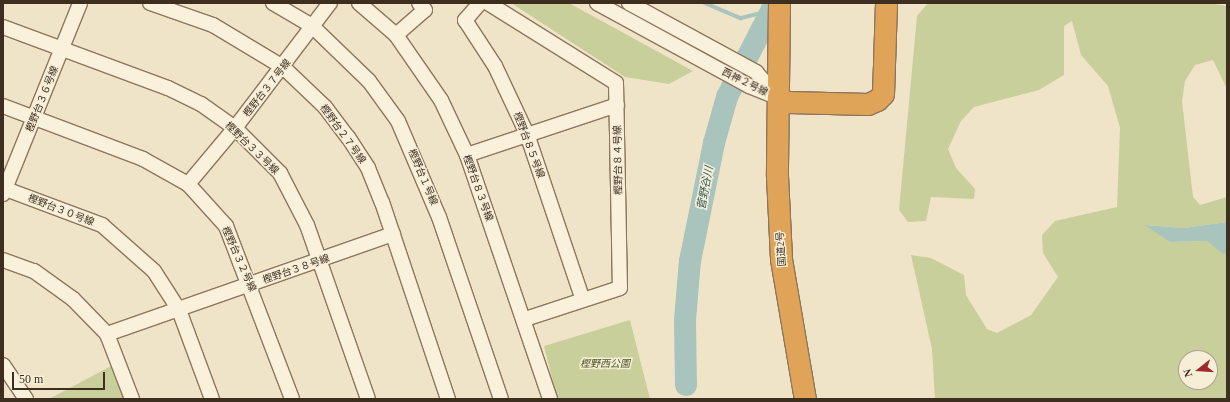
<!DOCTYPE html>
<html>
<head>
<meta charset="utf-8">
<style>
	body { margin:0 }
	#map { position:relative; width:1230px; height:402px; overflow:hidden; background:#f0e4c8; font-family:"Times New Roman","Noto Sans JP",serif }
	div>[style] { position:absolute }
	.green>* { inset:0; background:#c9cf9b }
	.water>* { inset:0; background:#a9c4bc }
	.stream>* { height:3.5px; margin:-1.75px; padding:0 1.75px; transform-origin:1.75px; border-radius:1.75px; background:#a9c4bc }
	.river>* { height:22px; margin:-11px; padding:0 11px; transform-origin:11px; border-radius:11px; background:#a9c4bc }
	.roads { filter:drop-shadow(1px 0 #8d765c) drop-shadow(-1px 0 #8d765c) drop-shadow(0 1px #8d765c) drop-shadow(0 -1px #8d765c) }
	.minor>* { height:14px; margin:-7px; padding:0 7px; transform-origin:7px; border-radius:7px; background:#faf1dc }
	.highway>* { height:21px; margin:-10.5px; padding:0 10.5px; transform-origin:10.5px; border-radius:10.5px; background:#e0a458 }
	span { translate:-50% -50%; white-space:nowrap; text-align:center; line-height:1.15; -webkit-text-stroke:3px #f7eed8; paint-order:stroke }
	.street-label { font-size:10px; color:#3d2e20 }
	.park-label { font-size:10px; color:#4d5a26; font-style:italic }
	.water-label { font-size:11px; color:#2f5d5a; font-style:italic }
	.frame { position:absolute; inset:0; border:4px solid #3d2e20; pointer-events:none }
	.north { position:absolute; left:1178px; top:350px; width:40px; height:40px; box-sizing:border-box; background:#f7eed8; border:1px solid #ada18e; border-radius:50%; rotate:253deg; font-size:11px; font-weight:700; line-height:16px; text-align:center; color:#3d2e20 }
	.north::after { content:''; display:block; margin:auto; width:14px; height:18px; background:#9e2a2b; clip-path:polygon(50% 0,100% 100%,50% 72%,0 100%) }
	.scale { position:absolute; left:12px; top:372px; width:93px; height:18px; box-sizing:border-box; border:2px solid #3d2e20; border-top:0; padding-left:5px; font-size:12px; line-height:14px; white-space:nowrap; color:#3d2e20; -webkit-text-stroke:3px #f7eed8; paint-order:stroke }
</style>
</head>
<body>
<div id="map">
	<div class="green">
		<div style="clip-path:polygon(511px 3px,569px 3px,693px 71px,669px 84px,625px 77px)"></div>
		<div style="clip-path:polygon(evenodd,928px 3px,1208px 3px,1227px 6px,1227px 89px,1213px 60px,1195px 65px,1185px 81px,1182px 101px,1193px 197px,1200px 205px,1227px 197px,1227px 222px,1184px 228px,1145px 225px,1170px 242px,1207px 241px,1227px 253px,1227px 399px,935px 399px,932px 349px,911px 255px,931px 258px,964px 275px,966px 295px,987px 329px,997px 333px,1031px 315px,1058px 277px,1043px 253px,1042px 235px,1055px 221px,1117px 207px,1120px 128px,1108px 86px,1081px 55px,1072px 21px,1064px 26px,1064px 75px,1039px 90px,974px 107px,961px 121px,948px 149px,956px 168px,975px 189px,974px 199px,931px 197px,926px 221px,908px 222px,899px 210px,917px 16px,928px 3px,1186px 358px,1210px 358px,1210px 382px,1186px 382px,1186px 358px)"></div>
		<div style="clip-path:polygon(630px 320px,650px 399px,557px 399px,544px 346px)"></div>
		<div style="clip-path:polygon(113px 365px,125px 399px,49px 399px)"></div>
	</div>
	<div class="water">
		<div style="clip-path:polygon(1227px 222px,1227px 253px,1223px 254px,1207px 241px,1170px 242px,1144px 225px,1184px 228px)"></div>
	</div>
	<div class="stream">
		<div style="left:705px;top:3px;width:39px;rotate:23deg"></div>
		<div style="left:741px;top:18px;width:30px;rotate:-14deg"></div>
	</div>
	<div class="river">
		<div style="left:686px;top:385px;width:65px;rotate:-90.9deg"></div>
		<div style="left:685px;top:320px;width:59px;rotate:-85.2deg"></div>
		<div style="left:690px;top:261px;width:120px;rotate:-78.5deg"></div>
		<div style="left:714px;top:143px;width:48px;rotate:-74.2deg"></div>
		<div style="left:727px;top:97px;width:106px;rotate:-62.9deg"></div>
	</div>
	<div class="roads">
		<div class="minor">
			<div style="left:150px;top:3px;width:67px;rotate:19.2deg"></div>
			<div style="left:213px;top:25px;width:82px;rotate:31deg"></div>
			<div style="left:283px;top:67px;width:58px;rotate:43.6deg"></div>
			<div style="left:325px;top:107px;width:38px;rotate:53deg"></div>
			<div style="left:348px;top:137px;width:37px;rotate:57deg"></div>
			<div style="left:368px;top:168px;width:37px;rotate:68deg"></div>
			<div style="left:382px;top:202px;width:208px;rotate:71.5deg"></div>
			<div style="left:273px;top:3px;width:45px;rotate:30.5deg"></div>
			<div style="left:312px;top:26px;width:79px;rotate:44deg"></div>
			<div style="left:369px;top:81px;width:49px;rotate:54.1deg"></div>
			<div style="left:398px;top:121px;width:104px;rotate:66.9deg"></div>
			<div style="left:439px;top:217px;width:192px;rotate:71.2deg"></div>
			<div style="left:359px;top:3px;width:49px;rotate:40.9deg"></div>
			<div style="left:396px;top:35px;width:79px;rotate:55.3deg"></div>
			<div style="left:441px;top:100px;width:61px;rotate:64.7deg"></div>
			<div style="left:467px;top:155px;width:258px;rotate:71.2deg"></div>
			<div style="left:480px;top:3px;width:23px;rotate:131deg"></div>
			<div style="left:465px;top:20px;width:55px;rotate:56.9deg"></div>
			<div style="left:495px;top:66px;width:75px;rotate:64.8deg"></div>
			<div style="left:527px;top:134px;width:175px;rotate:71.4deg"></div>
			<div style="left:488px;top:3px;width:151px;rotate:32deg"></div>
			<div style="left:616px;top:83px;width:205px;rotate:88.9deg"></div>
			<div style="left:620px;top:288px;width:100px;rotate:161.9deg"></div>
			<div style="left:597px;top:3px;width:173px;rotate:28.6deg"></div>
			<div style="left:749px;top:86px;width:31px;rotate:22deg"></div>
			<div style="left:629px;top:3px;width:145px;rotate:28.5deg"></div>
			<div style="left:756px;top:72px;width:32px;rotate:49deg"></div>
			<div style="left:3px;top:27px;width:176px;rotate:20.3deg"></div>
			<div style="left:168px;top:88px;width:37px;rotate:26deg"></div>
			<div style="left:201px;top:104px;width:42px;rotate:35.2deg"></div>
			<div style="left:235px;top:128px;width:64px;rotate:45deg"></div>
			<div style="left:280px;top:173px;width:59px;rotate:62.6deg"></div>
			<div style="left:307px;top:225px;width:184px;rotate:70.7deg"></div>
			<div style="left:396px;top:35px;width:38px;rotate:-41deg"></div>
			<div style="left:425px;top:10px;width:9px;rotate:-131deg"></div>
			<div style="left:3px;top:106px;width:150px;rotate:20.7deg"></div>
			<div style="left:143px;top:159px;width:51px;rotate:29.1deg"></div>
			<div style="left:188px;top:184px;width:57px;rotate:47.9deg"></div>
			<div style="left:226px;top:226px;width:185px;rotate:69.1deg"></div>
			<div style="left:467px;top:155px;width:158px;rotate:-18.4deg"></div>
			<div style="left:188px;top:184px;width:73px;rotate:-50deg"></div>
			<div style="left:235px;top:128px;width:157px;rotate:-52.8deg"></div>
			<div style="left:3px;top:188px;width:106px;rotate:20.5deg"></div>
			<div style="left:102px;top:225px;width:69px;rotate:41.5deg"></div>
			<div style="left:154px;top:271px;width:46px;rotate:57.3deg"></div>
			<div style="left:179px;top:310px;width:95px;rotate:69.7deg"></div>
			<div style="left:3px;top:194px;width:206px;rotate:-68deg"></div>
			<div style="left:3px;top:260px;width:33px;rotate:20deg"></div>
			<div style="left:34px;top:271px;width:48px;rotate:35.7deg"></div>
			<div style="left:73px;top:299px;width:49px;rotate:45.8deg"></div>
			<div style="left:107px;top:334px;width:70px;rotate:69deg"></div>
			<div style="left:107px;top:334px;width:303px;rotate:-19.3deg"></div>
			<div style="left:3px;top:365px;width:41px;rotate:55.9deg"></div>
		</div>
		<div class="highway">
			<div style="left:779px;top:3px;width:173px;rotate:90.7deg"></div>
			<div style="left:777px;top:176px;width:83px;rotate:87.2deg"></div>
			<div style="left:781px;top:259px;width:142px;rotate:80.3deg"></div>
			<div style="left:778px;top:98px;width:11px;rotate:22deg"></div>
			<div style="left:788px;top:102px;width:80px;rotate:1.4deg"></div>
			<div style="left:868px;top:104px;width:10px;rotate:-24deg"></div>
			<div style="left:877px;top:100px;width:8px;rotate:-45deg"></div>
			<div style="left:883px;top:94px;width:91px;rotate:-88.1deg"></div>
		</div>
	</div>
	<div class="street-label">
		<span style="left:745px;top:82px;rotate:26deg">西神２号線</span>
		<span style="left:267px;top:88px;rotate:-52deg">樫野台３７号線</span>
		<span style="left:42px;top:99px;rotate:-68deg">樫野台３６号線</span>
		<span style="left:343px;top:134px;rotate:54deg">樫野台２７号線</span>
		<span style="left:529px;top:145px;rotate:69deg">樫野台８５号線</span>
		<span style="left:252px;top:148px;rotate:44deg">樫野台３３号線</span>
		<span style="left:618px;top:160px;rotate:-91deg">樫野台８４号線</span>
		<span style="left:423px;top:177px;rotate:67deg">樫野台１号線</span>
		<span style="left:478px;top:188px;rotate:70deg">樫野台８３号線</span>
		<span style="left:61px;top:210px;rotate:21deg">樫野台３０号線</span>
		<span style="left:781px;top:249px;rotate:-94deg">国道2号</span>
		<span style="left:239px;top:259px;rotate:66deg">樫野台３２号線</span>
		<span style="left:296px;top:269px;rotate:-19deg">樫野台３８号線</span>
	</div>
	<div class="park-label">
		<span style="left:605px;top:364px">樫野西公園</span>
	</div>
	<div class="water-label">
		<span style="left:705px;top:188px;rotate:-79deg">菅野谷川</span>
	</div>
	<div class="frame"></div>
	<div class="north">N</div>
	<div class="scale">50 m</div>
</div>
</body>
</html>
